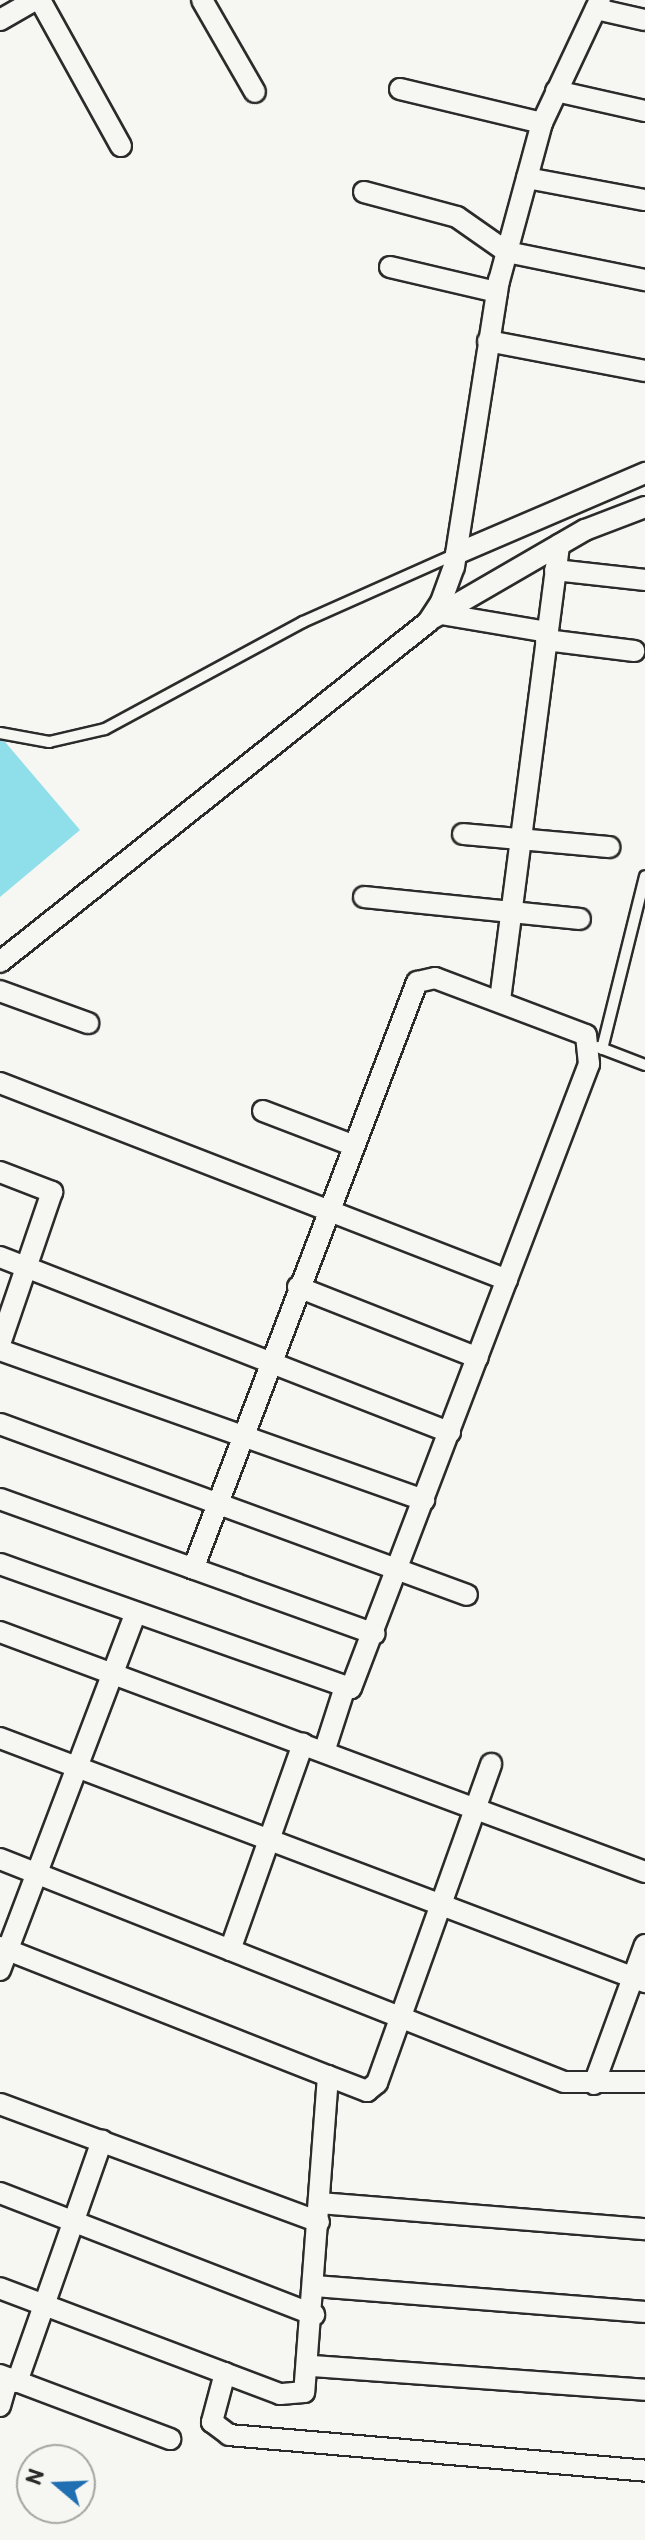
<!DOCTYPE html>
<html>
<head>
<meta charset="utf-8">
<style>
	body { margin:0 }
	#map { position:relative; width:645px; height:2540px; overflow:hidden; background:#f6f6f2; font-family:Itim,sans-serif }
	div>[style] { position:absolute }
	.water>* { inset:0; background:#8fdfeb }
	.roads { filter:drop-shadow(2px 0 #2b2b2b) drop-shadow(-2px 0 #2b2b2b) drop-shadow(0 2px #2b2b2b) drop-shadow(0 -2px #2b2b2b) }
	.service>* { height:10px; margin:-5px; padding:0 5px; transform-origin:5px; border-radius:5px; background:#f6f6f2 }
	.minor>* { height:20px; margin:-10px; padding:0 10px; transform-origin:10px; border-radius:10px; background:#f6f6f2 }
	span { translate:-50% -50%; white-space:nowrap; text-align:center; line-height:1.15; -webkit-text-stroke:8px #f6f6f2; paint-order:stroke }
	.north { position:absolute; left:16px; top:2444px; width:80px; height:80px; box-sizing:border-box; background:#f6f6f2; border:2px solid #a5a5a2; border-radius:50%; rotate:289deg; font-size:22px; font-weight:700; line-height:32px; text-align:center; color:#2b2b2b }
	.north::after { content:''; display:block; margin:auto; width:28px; height:36px; background:#1f6fb2; clip-path:polygon(50% 0,100% 100%,50% 72%,0 100%) }
</style>
</head>
<body>
<div id="map">
	<div class="water">
		<div style="clip-path:polygon(0 736px,80px 830px,0 897px)"></div>
	</div>
	<div class="roads">
		<div class="service">
			<div style="left:0;top:733px;width:50px;rotate:10.4deg"></div>
			<div style="left:49px;top:742px;width:57px;rotate:-13.1deg"></div>
			<div style="left:105px;top:729px;width:225px;rotate:-28.4deg"></div>
			<div style="left:303px;top:622px;width:167px;rotate:-24deg"></div>
			<div style="left:598px;top:1047px;width:50px;rotate:21deg"></div>
			<div style="left:602px;top:1049px;width:178px;rotate:-76deg"></div>
		</div>
		<div class="minor">
			<div style="left:40px;top:0;width:167px;rotate:61deg"></div>
			<div style="left:202px;top:0;width:106px;rotate:60.1deg"></div>
			<div style="left:596px;top:9px;width:50px;rotate:12.7deg"></div>
			<div style="left:0;top:20px;width:40px;rotate:-29.7deg"></div>
			<div style="left:400px;top:89px;width:146px;rotate:13.5deg"></div>
			<div style="left:556px;top:91px;width:91px;rotate:12.7deg"></div>
			<div style="left:527px;top:178px;width:120px;rotate:10.6deg"></div>
			<div style="left:364px;top:192px;width:96px;rotate:15deg"></div>
			<div style="left:457px;top:217px;width:61px;rotate:35deg"></div>
			<div style="left:507px;top:252px;width:141px;rotate:11.5deg"></div>
			<div style="left:390px;top:267px;width:110px;rotate:13.2deg"></div>
			<div style="left:488px;top:341px;width:160px;rotate:10.8deg"></div>
			<div style="left:456px;top:554px;width:206px;rotate:-23.2deg"></div>
			<div style="left:555px;top:570px;width:91px;rotate:6.3deg"></div>
			<div style="left:441px;top:614px;width:108px;rotate:9.6deg"></div>
			<div style="left:433px;top:618px;width:176px;rotate:-30.1deg"></div>
			<div style="left:585px;top:530px;width:64px;rotate:-21deg"></div>
			<div style="left:546px;top:640px;width:89px;rotate:7.1deg"></div>
			<div style="left:463px;top:834px;width:147px;rotate:5.1deg"></div>
			<div style="left:364px;top:897px;width:217px;rotate:5.8deg"></div>
			<div style="left:0;top:962px;width:547px;rotate:-38.46deg"></div>
			<div style="left:428px;top:622px;width:24px;rotate:-57deg"></div>
			<div style="left:441px;top:602px;width:37px;rotate:-70deg"></div>
			<div style="left:454px;top:567px;width:290px;rotate:-81.1deg"></div>
			<div style="left:499px;top:281px;width:164px;rotate:-74.8deg"></div>
			<div style="left:542px;top:123px;width:136px;rotate:-64.8deg"></div>
			<div style="left:0;top:991px;width:94px;rotate:20deg"></div>
			<div style="left:500px;top:1000px;width:459px;rotate:-82.6deg"></div>
			<div style="left:0;top:1083px;width:544px;rotate:21.23deg"></div>
			<div style="left:263px;top:1111px;width:95px;rotate:20.9deg"></div>
			<div style="left:0;top:1172px;width:56px;rotate:21deg"></div>
			<div style="left:52px;top:1192px;width:161px;rotate:108.9deg"></div>
			<div style="left:0;top:1257px;width:483px;rotate:21.3deg"></div>
			<div style="left:298px;top:1287px;width:193px;rotate:21.5deg"></div>
			<div style="left:0;top:1350px;width:450px;rotate:19.5deg"></div>
			<div style="left:0;top:1424px;width:497px;rotate:20.1deg"></div>
			<div style="left:0;top:1499px;width:398px;rotate:19.8deg"></div>
			<div style="left:0;top:1564px;width:372px;rotate:19.5deg"></div>
			<div style="left:351px;top:1688px;width:668px;rotate:-69.12deg"></div>
			<div style="left:589px;top:1064px;width:29px;rotate:-96deg"></div>
			<div style="left:586px;top:1035px;width:161px;rotate:-159.3deg"></div>
			<div style="left:435px;top:978px;width:18px;rotate:167deg"></div>
			<div style="left:417px;top:982px;width:628px;rotate:110.89deg"></div>
			<div style="left:0;top:1632px;width:688px;rotate:20.41deg"></div>
			<div style="left:0;top:1738px;width:690px;rotate:20.72deg"></div>
			<div style="left:324px;top:1752px;width:65px;rotate:-72.1deg"></div>
			<div style="left:0;top:1859px;width:606px;rotate:21.57deg"></div>
			<div style="left:564px;top:2082px;width:81px"></div>
			<div style="left:0;top:1947px;width:352px;rotate:21.5deg"></div>
			<div style="left:328px;top:2076px;width:317px;rotate:94.3deg"></div>
			<div style="left:304px;top:2392px;width:24px;rotate:175deg"></div>
			<div style="left:280px;top:2394px;width:299px;rotate:-159.3deg"></div>
			<div style="left:230px;top:1950px;width:219px;rotate:-70.5deg"></div>
			<div style="left:0;top:1970px;width:381px;rotate:-69.2deg"></div>
			<div style="left:328px;top:2076px;width:42px;rotate:21deg"></div>
			<div style="left:367px;top:2091px;width:13px;rotate:-39deg"></div>
			<div style="left:377px;top:2083px;width:339px;rotate:-70.3deg"></div>
			<div style="left:594px;top:2084px;width:148px;rotate:-69.9deg"></div>
			<div style="left:0;top:2104px;width:340px;rotate:20.3deg"></div>
			<div style="left:0;top:2193px;width:337px;rotate:21.2deg"></div>
			<div style="left:320px;top:2203px;width:326px;rotate:4.6deg"></div>
			<div style="left:315px;top:2286px;width:331px;rotate:4.5deg"></div>
			<div style="left:312px;top:2366px;width:334px;rotate:4.1deg"></div>
			<div style="left:225px;top:2373px;width:51px;rotate:104.9deg"></div>
			<div style="left:212px;top:2422px;width:21px;rotate:37deg"></div>
			<div style="left:229px;top:2435px;width:418px;rotate:4.9deg"></div>
			<div style="left:0;top:2375px;width:182px;rotate:20.6deg"></div>
			<div style="left:17px;top:2382px;width:256px;rotate:-70.6deg"></div>
			<div style="left:0;top:2406px;width:29px;rotate:-74deg"></div>
		</div>
	</div>
	<div class="north">N</div>
</div>
</body>
</html>
